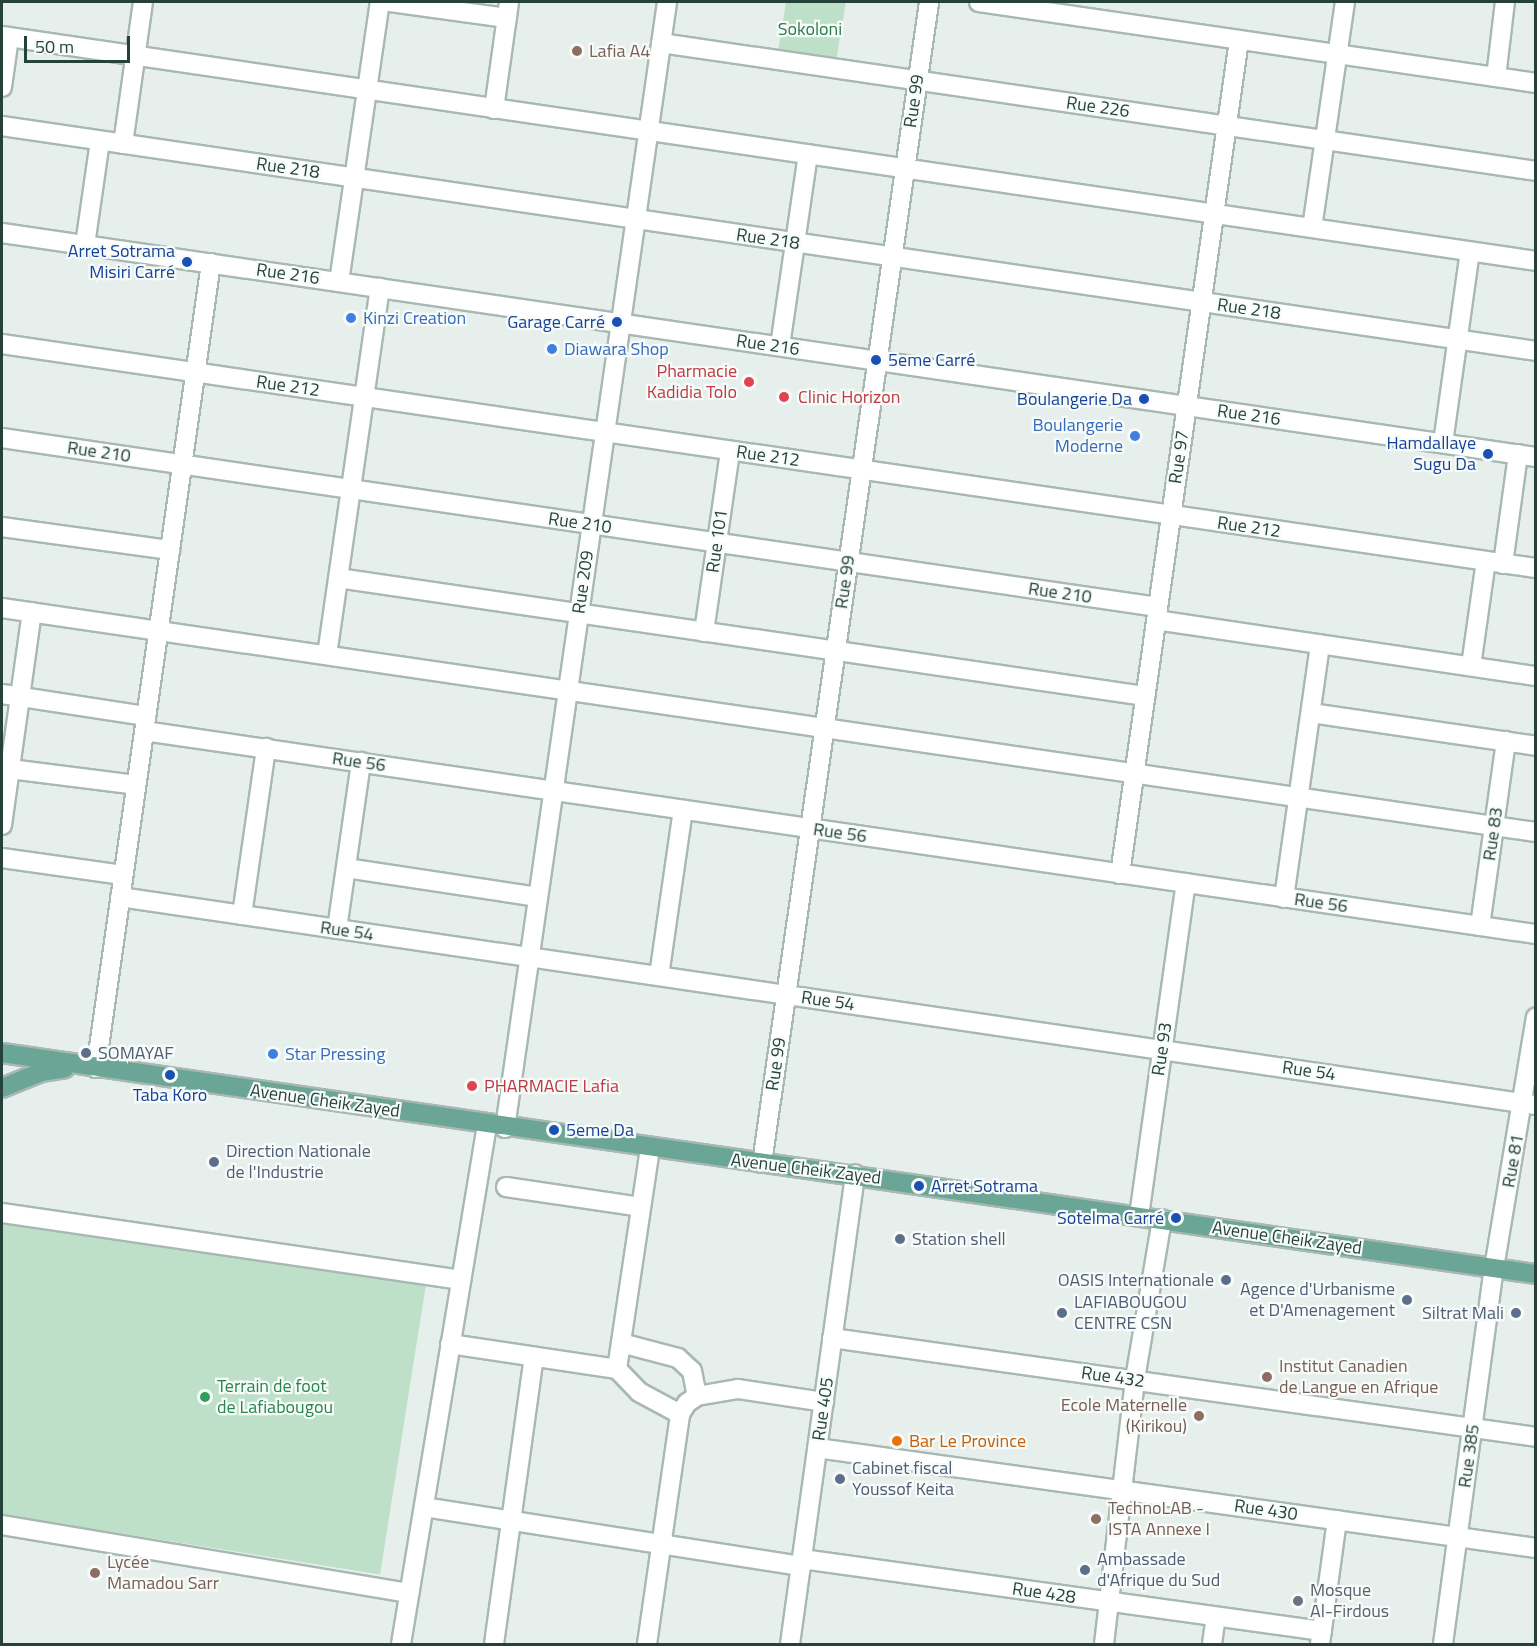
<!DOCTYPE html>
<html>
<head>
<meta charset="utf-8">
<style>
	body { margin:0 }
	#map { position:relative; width:1537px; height:1646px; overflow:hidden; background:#e6efeb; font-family:"Titillium Web",sans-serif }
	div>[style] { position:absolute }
	.green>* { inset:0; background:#bfe0c8; transform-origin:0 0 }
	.roads { filter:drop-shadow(2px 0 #a8b8b2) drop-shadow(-2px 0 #a8b8b2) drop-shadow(0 2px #a8b8b2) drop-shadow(0 -2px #a8b8b2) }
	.minor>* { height:18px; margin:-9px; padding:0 9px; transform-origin:9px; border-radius:9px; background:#fff }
	.major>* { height:18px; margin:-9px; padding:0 9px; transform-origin:9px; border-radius:9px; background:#6aa596 }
	.dots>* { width:16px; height:16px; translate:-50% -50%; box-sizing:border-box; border:3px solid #f7fbf9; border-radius:50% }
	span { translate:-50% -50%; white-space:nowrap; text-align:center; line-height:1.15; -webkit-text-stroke:4.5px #f7fbf9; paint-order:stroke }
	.park-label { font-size:18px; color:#2d7a4b }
	.education-label { font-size:18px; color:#785e54 }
	.left { translate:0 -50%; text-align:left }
	.right { translate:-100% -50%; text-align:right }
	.street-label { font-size:18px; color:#24423a }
	.transit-label { font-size:18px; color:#164399 }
	.shop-label { font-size:18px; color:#366cbe }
	.health-label { font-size:18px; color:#be3a42 }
	.service-label { font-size:18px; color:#4e5e75 }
	.leisure-label { font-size:18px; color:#27864d }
	.food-label { font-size:18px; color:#c56008 }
	.worship-label { font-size:18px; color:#5b616d }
	.frame { position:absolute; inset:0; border:3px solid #24423a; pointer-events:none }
	.scale { position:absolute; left:24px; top:36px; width:106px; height:27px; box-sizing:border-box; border:3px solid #24423a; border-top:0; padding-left:8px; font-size:18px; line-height:21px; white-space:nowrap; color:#24423a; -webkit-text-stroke:4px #f7fbf9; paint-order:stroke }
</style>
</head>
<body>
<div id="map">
	<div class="green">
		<div style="clip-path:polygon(786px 2px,846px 2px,836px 61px,778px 52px)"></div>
		<div style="left:2px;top:1219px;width:429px;height:292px;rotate:9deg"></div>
	</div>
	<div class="roads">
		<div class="minor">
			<div style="left:390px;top:2px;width:118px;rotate:7.8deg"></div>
			<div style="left:979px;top:2px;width:563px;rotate:8.27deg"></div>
			<div style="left:2px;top:36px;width:1550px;rotate:8.34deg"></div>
			<div style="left:661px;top:43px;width:884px;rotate:8.32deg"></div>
			<div style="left:1496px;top:77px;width:76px;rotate:-83.2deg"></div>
			<div style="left:2px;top:87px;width:50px;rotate:-82deg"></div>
			<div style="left:494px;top:109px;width:108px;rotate:-82deg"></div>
			<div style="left:2px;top:126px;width:1550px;rotate:8.34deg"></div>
			<div style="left:123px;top:144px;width:143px;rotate:-82deg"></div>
			<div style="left:1312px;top:228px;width:228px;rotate:-81.7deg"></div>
			<div style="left:2px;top:233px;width:1550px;rotate:8.31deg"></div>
			<div style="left:85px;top:245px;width:105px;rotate:-81.8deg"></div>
			<div style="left:339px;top:282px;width:283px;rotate:-81.7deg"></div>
			<div style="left:2px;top:344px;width:1550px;rotate:8.31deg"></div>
			<div style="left:780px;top:346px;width:194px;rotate:-81.7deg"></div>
			<div style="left:2px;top:438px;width:1168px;rotate:8.32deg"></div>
			<div style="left:1443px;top:443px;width:193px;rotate:-82deg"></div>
			<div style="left:2px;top:527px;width:170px;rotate:7.8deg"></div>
			<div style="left:1503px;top:564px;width:111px;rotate:-82.2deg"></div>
			<div style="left:338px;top:578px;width:816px;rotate:8.32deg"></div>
			<div style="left:2px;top:608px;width:1550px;rotate:8.31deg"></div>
			<div style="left:1156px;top:620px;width:384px;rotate:8.4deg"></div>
			<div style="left:704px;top:632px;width:183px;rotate:-81.8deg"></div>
			<div style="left:327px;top:655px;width:371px;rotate:-81.8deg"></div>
			<div style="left:1471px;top:666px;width:106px;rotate:-81.9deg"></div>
			<div style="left:2px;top:694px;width:146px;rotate:8.7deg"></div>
			<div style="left:1311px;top:713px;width:227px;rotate:8.3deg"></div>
			<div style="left:144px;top:731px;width:1407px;rotate:8.3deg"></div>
			<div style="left:2px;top:768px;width:135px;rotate:7.2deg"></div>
			<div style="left:2px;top:825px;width:215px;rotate:-82deg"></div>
			<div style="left:2px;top:858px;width:122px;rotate:8deg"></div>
			<div style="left:346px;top:868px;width:194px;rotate:8.6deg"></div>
			<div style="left:1120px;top:874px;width:842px;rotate:-81.88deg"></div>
			<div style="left:120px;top:897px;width:1431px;rotate:8.36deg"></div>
			<div style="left:1284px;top:898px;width:256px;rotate:-81.9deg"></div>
			<div style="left:242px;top:915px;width:169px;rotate:-81.8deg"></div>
			<div style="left:1480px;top:926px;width:187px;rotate:-82deg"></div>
			<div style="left:337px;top:929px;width:169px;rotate:-81.8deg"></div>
			<div style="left:659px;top:976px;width:168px;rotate:-81.8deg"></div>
			<div style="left:96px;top:1068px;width:813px;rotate:-81.87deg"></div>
			<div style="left:505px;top:1128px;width:1138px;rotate:-81.81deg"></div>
			<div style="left:762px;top:1163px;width:1173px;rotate:-81.81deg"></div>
			<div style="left:506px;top:1187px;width:136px;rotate:8.4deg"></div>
			<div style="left:2px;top:1213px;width:464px;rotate:8.3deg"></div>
			<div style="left:1139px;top:1216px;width:336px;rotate:-82deg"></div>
			<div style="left:832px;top:1338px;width:711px;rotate:8deg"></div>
			<div style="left:621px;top:1343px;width:59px;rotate:14.7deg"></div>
			<div style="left:678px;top:1358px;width:19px;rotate:43deg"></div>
			<div style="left:692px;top:1371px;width:25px;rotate:79deg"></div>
			<div style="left:450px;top:1344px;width:169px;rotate:8.5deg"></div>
			<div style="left:617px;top:1369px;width:32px;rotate:46deg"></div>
			<div style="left:639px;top:1392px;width:47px;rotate:28.2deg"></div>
			<div style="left:617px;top:1369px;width:223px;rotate:-81.5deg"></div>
			<div style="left:817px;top:1448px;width:726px;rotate:7.92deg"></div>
			<div style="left:424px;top:1507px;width:382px;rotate:8.9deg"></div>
			<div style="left:2px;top:1525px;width:413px;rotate:9.5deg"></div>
			<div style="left:802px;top:1559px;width:525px;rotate:7.88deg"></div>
			<div style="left:401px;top:1644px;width:526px;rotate:-80.59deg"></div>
			<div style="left:494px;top:1644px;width:290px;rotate:-82.1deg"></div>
			<div style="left:647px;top:1644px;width:232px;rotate:-81.8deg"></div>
			<div style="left:680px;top:1414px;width:13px;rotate:-58deg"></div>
			<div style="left:687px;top:1403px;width:12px;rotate:-35deg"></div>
			<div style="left:697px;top:1396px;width:42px;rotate:-9.7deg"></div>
			<div style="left:738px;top:1389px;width:87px;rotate:8.6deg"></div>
			<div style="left:790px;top:1644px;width:474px;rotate:-82.1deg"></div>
			<div style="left:1104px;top:1644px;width:267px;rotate:-83.3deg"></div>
			<div style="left:1135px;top:1379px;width:162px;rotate:-80.4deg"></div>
			<div style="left:1212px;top:1644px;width:27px;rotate:-82deg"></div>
			<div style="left:1320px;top:1644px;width:125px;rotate:-82.2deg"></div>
			<div style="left:1443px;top:1644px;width:379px;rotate:-82.3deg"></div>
			<div style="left:1494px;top:1268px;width:254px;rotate:-80.5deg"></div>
		</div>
		<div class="major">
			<div style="left:2px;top:1053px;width:1550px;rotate:8.2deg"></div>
			<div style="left:2px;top:1088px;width:42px;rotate:-22.3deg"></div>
			<div style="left:41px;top:1072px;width:24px;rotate:-9deg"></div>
		</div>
	</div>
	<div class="dots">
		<div style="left:577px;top:51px;background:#8d6e63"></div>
		<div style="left:187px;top:262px;background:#1a4fb4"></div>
		<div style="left:351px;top:318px;background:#3f7fe0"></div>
		<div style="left:617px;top:322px;background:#1a4fb4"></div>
		<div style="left:552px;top:349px;background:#3f7fe0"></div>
		<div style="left:876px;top:360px;background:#1a4fb4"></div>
		<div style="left:749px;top:382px;background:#e0444e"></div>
		<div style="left:784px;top:397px;background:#e0444e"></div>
		<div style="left:1144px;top:399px;background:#1a4fb4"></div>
		<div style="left:1135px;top:436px;background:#3f7fe0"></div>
		<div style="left:1488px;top:454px;background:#1a4fb4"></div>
		<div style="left:86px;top:1053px;background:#5c6f8a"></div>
		<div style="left:273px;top:1054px;background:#3f7fe0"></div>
		<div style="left:170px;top:1075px;background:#1a4fb4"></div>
		<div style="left:472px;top:1086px;background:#e0444e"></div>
		<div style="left:554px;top:1130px;background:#1a4fb4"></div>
		<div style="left:214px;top:1162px;background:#5c6f8a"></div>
		<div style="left:919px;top:1186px;background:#1a4fb4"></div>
		<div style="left:1176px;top:1218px;background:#1a4fb4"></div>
		<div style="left:900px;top:1239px;background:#5c6f8a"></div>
		<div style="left:1226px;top:1280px;background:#5c6f8a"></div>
		<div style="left:1407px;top:1300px;background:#5c6f8a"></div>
		<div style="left:1062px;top:1313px;background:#5c6f8a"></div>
		<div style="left:1516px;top:1313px;background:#5c6f8a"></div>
		<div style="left:1267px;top:1377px;background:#8d6e63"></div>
		<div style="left:205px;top:1397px;background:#2e9e5b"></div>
		<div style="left:1199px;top:1416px;background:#8d6e63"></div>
		<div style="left:897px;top:1441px;background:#e8710a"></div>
		<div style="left:840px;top:1479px;background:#5c6f8a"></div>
		<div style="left:1096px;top:1519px;background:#8d6e63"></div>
		<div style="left:1085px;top:1570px;background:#5c6f8a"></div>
		<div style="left:95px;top:1573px;background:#8d6e63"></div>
		<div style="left:1298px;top:1601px;background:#6b7280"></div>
	</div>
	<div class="park-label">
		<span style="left:810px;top:29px">Sokoloni</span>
	</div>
	<div class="education-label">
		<span class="left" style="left:589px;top:51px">Lafia A4</span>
		<span class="left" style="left:1279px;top:1377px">Institut Canadien<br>de Langue en Afrique</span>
		<span class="right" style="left:1187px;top:1416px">Ecole Maternelle<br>(Kirikou)</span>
		<span class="left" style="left:1108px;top:1519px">TechnoLAB -<br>ISTA Annexe I</span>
		<span class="left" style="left:107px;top:1573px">Lycée<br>Mamadou Sarr</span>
	</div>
	<div class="street-label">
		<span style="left:914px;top:101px;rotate:-82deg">Rue 99</span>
		<span style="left:1098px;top:107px;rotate:8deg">Rue 226</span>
		<span style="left:288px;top:168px;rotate:8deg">Rue 218</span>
		<span style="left:768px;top:239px;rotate:8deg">Rue 218</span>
		<span style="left:288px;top:274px;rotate:8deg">Rue 216</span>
		<span style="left:1249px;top:309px;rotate:8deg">Rue 218</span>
		<span style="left:768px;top:345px;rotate:8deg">Rue 216</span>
		<span style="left:288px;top:386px;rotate:8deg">Rue 212</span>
		<span style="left:1249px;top:415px;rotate:8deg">Rue 216</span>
		<span style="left:99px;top:452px;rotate:8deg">Rue 210</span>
		<span style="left:768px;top:456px;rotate:8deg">Rue 212</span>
		<span style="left:1179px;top:457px;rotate:-82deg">Rue 97</span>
		<span style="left:580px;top:523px;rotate:8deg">Rue 210</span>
		<span style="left:1249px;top:527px;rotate:8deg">Rue 212</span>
		<span style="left:717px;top:541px;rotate:-82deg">Rue 101</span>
		<span style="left:583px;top:582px;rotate:-82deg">Rue 209</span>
		<span style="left:845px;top:582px;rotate:-82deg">Rue 99</span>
		<span style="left:1060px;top:593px;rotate:8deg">Rue 210</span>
		<span style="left:359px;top:762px;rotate:8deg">Rue 56</span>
		<span style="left:840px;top:833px;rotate:8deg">Rue 56</span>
		<span style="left:1493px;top:834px;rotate:-82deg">Rue 83</span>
		<span style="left:1321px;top:903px;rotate:8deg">Rue 56</span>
		<span style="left:347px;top:931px;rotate:8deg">Rue 54</span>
		<span style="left:828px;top:1001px;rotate:8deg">Rue 54</span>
		<span style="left:1162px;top:1049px;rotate:-82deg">Rue 93</span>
		<span style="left:776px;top:1064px;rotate:-82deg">Rue 99</span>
		<span style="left:1309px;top:1071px;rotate:8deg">Rue 54</span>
		<span style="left:325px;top:1101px;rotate:8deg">Avenue Cheik Zayed</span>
		<span style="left:1513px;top:1161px;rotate:-80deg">Rue 81</span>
		<span style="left:806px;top:1169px;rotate:7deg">Avenue Cheik Zayed</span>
		<span style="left:1287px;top:1238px;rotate:8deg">Avenue Cheik Zayed</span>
		<span style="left:1113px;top:1377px;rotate:8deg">Rue 432</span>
		<span style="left:823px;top:1409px;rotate:-82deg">Rue 405</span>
		<span style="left:1469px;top:1456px;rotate:-82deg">Rue 385</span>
		<span style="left:1266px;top:1510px;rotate:8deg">Rue 430</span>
		<span style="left:1044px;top:1593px;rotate:8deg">Rue 428</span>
	</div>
	<div class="transit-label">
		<span class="right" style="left:175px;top:262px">Arret Sotrama<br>Misiri Carré</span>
		<span class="right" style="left:605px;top:322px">Garage Carré</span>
		<span class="left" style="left:888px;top:360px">5eme Carré</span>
		<span class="right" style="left:1132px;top:399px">Boulangerie Da</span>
		<span class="right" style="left:1476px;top:454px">Hamdallaye<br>Sugu Da</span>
		<span style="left:170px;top:1095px">Taba Koro</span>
		<span class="left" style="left:566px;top:1130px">5eme Da</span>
		<span class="left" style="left:931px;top:1186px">Arret Sotrama</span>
		<span class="right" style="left:1164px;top:1218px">Sotelma Carré</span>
	</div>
	<div class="shop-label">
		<span class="left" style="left:363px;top:318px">Kinzi Creation</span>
		<span class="left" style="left:564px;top:349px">Diawara Shop</span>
		<span class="right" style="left:1123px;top:436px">Boulangerie<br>Moderne</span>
		<span class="left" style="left:285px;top:1054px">Star Pressing</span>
	</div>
	<div class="health-label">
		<span class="right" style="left:737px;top:382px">Pharmacie<br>Kadidia Tolo</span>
		<span class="left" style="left:798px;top:397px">Clinic Horizon</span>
		<span class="left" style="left:484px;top:1086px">PHARMACIE Lafia</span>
	</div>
	<div class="service-label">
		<span class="left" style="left:98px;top:1053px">SOMAYAF</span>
		<span class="left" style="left:226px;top:1162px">Direction Nationale<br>de l'Industrie</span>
		<span class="left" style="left:912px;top:1239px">Station shell</span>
		<span class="right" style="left:1214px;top:1280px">OASIS Internationale</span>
		<span class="right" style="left:1395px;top:1300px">Agence d'Urbanisme<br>et D'Amenagement</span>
		<span class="left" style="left:1074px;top:1313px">LAFIABOUGOU<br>CENTRE CSN</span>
		<span class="right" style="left:1504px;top:1313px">Siltrat Mali</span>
		<span class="left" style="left:852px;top:1479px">Cabinet fiscal<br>Youssof Keita</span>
		<span class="left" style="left:1097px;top:1570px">Ambassade<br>d'Afrique du Sud</span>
	</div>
	<div class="leisure-label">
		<span class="left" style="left:217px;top:1397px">Terrain de foot<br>de Lafiabougou</span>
	</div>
	<div class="food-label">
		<span class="left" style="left:909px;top:1441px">Bar Le Province</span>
	</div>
	<div class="worship-label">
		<span class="left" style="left:1310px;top:1601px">Mosque<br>Al-Firdous</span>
	</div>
	<div class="frame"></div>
	<div class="scale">50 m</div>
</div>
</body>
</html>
